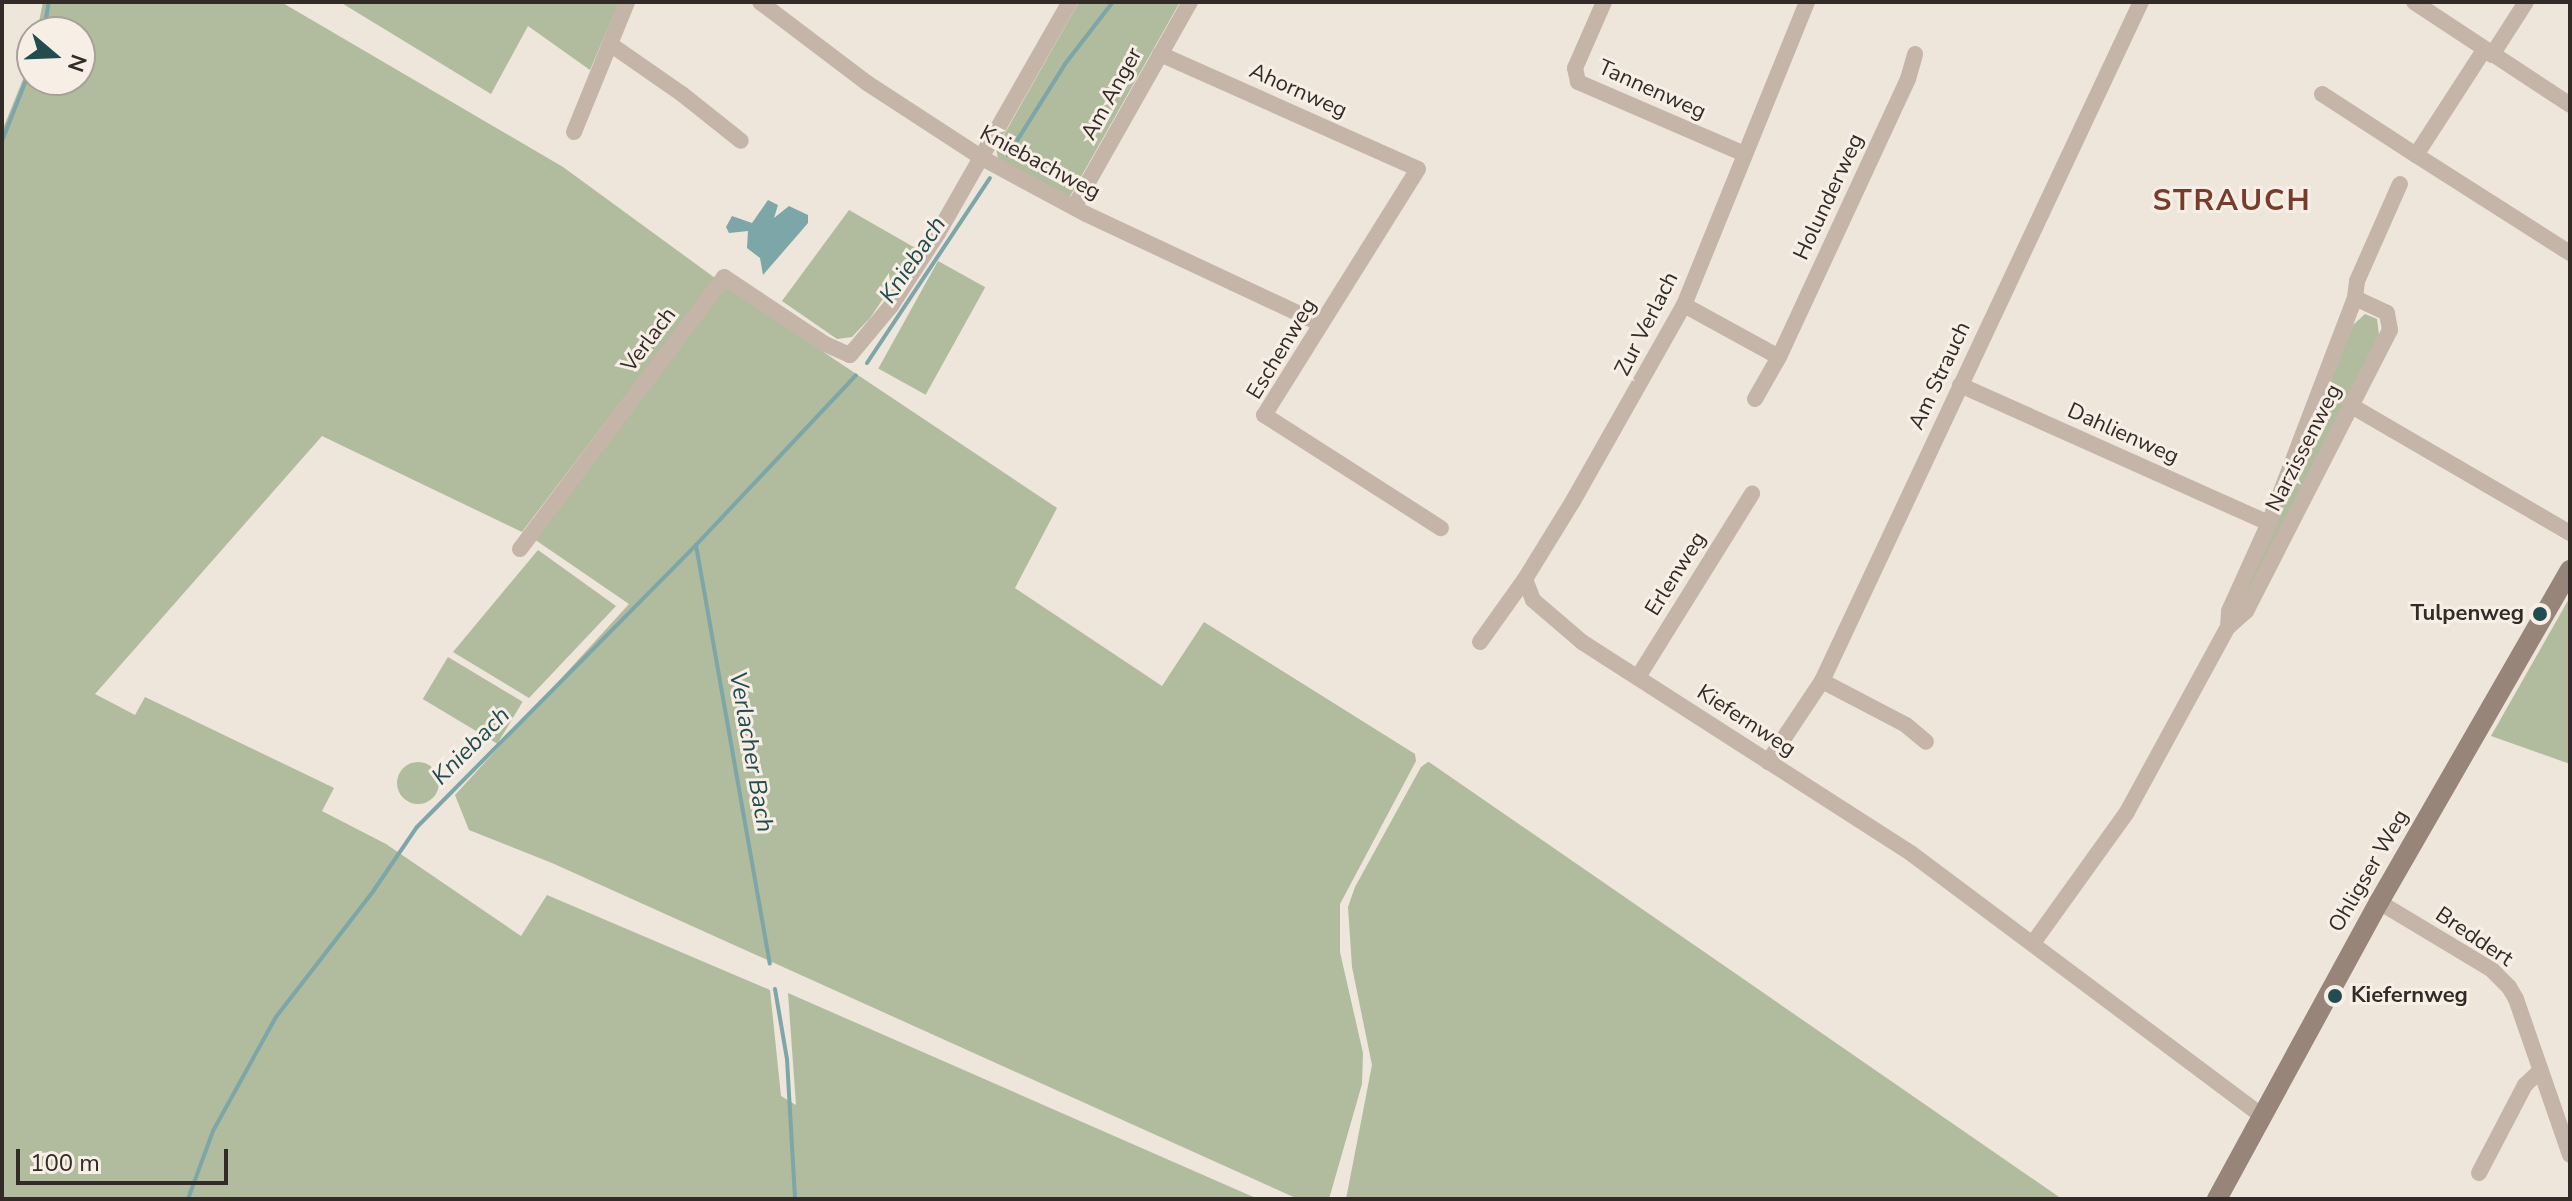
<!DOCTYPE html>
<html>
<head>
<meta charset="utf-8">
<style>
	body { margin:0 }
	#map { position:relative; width:2572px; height:1201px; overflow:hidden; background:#eee5db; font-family:"Nunito Sans",sans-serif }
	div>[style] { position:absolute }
	.green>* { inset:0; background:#b1bb9d; transform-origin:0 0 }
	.round { border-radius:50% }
	.water>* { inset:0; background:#7da6a8 }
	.stream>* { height:4px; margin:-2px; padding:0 2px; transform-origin:2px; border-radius:2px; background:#7da6a8 }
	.street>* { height:16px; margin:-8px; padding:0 8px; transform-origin:8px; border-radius:8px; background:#c5b5a8 }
	.secondary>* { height:20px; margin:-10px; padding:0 10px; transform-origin:10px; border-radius:10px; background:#98857a }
	.dots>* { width:22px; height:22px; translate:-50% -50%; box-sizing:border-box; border:4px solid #f7efe6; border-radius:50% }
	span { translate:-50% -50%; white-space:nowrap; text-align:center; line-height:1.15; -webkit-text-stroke:6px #f7efe6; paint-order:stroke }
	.street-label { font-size:22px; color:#322b27 }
	.poi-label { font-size:22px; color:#322b27; font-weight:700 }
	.right { translate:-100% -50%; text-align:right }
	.left { translate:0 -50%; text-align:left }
	.water-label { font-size:24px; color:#224c4f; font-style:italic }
	.district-label { font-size:30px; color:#783d2a; font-weight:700; letter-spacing:2px }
	.frame { position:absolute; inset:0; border:4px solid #322b27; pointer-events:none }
	.north { position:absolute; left:16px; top:16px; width:80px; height:80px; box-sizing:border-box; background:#f7efe6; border:2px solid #a8a19a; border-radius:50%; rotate:109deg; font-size:22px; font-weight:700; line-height:32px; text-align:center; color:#322b27 }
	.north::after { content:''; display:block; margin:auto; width:28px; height:36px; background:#224c4f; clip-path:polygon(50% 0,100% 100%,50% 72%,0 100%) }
	.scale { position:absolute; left:16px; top:1149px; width:212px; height:36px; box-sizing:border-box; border:4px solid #322b27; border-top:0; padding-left:10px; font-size:24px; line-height:28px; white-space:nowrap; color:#322b27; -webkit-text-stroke:6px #f7efe6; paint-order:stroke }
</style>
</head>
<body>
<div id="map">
	<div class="green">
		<div style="clip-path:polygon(43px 2px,281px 2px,563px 167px,715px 278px,522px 532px,322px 436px,95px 694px,135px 715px,145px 697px,334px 788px,322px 811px,386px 844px,521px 936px,547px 895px,770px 990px,781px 1096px,796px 1105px,788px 993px,1258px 1199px,2px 1199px,2px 131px,32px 57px,32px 80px,80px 80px,80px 32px,37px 32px)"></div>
		<div style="clip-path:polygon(340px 2px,619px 2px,590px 70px,528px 26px,491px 94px)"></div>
		<div style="clip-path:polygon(1079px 2px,1180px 2px,1069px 198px,998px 158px,996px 149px)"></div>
		<div style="clip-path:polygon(849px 210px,917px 249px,870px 318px,852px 337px,837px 339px,782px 301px)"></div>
		<div style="left:938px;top:261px;width:54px;height:123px;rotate:29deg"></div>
		<div style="clip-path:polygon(726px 287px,1057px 508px,1015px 588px,1162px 686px,1204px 622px,1415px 754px,1416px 761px,1340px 904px,1340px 952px,1363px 1053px,1362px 1084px,1329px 1199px,1298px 1199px,552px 863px,469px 830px,455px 795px,629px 604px,534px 539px)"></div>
		<div style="clip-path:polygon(2365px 314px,2377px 319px,2379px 335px,2242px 604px,2239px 603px,2353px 325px)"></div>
		<div style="clip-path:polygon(538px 550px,616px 606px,529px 698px,453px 652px)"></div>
		<div style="clip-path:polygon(2570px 597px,2570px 764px,2491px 736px)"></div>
		<div style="left:448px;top:657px;width:87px;height:49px;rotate:31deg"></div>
		<div class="round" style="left:397px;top:762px;width:42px;height:42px"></div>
		<div style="clip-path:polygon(1428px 762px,1429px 762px,2062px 1199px,1346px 1199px,1372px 1065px,1352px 967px,1348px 907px,1355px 887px,1421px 767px)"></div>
	</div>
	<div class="water">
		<div style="clip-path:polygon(768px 200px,778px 205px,774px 218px,789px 206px,808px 215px,808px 223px,763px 275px,760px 258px,747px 248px,748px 231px,729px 233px,726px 227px,732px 216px,752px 223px)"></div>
	</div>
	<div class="stream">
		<div style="left:44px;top:32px;width:30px;rotate:-81deg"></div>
		<div style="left:2px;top:141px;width:82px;rotate:-68.5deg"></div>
		<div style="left:1008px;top:155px;width:107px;rotate:-57.9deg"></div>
		<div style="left:1065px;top:64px;width:78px;rotate:-52.3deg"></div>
		<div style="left:867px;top:363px;width:222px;rotate:-56.4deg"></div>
		<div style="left:696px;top:545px;width:425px;rotate:80deg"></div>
		<div style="left:775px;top:989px;width:71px;rotate:80.3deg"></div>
		<div style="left:787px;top:1059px;width:140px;rotate:86.7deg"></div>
		<div style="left:188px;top:1199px;width:72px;rotate:-69.8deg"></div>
		<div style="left:213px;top:1131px;width:130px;rotate:-61.1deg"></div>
		<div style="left:276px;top:1017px;width:160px;rotate:-52.3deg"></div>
		<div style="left:374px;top:890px;width:76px;rotate:-55.7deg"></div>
		<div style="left:417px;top:827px;width:397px;rotate:-45.3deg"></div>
		<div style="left:696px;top:545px;width:233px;rotate:-46.7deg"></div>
	</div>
	<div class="street">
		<div style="left:760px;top:2px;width:134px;rotate:37.1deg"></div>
		<div style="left:867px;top:83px;width:137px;rotate:33.1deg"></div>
		<div style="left:982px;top:158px;width:118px;rotate:28.3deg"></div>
		<div style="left:1086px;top:214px;width:259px;rotate:25.1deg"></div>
		<div style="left:1604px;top:2px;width:72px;rotate:113.7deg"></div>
		<div style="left:1575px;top:68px;width:14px;rotate:78deg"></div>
		<div style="left:1578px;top:82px;width:181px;rotate:23.4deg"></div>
		<div style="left:2414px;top:2px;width:187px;rotate:33.4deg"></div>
		<div style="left:610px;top:44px;width:88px;rotate:34.8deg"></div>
		<div style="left:682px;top:94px;width:75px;rotate:38.5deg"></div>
		<div style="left:2484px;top:50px;width:125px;rotate:122.9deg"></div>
		<div style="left:2416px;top:155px;width:183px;rotate:32.5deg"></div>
		<div style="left:1160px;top:54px;width:282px;rotate:24deg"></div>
		<div style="left:1418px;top:169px;width:290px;rotate:122deg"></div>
		<div style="left:1264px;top:415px;width:210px;rotate:32.6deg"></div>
		<div style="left:2492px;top:55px;width:63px;rotate:-57.3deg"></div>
		<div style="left:2322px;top:94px;width:112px;rotate:33deg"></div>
		<div style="left:574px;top:132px;width:140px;rotate:-67.8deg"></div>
		<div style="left:1074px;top:207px;width:236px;rotate:-60.5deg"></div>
		<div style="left:2355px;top:298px;width:35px;rotate:25deg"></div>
		<div style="left:2387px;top:313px;width:17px;rotate:80deg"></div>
		<div style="left:2390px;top:330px;width:316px;rotate:117.1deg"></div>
		<div style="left:2246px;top:611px;width:24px;rotate:138deg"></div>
		<div style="left:2228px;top:627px;width:16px;rotate:-86deg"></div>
		<div style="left:2229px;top:611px;width:97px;rotate:-65.6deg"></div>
		<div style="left:2269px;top:523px;width:241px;rotate:-69.1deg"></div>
		<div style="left:2355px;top:298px;width:17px;rotate:-83deg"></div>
		<div style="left:2357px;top:281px;width:106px;rotate:-66.1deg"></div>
		<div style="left:1684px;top:305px;width:108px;rotate:28.7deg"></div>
		<div style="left:1960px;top:385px;width:338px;rotate:24.1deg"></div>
		<div style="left:1755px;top:399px;width:48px;rotate:-60.3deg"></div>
		<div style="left:1779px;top:357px;width:306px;rotate:-65.1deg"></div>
		<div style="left:1908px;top:79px;width:26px;rotate:-74deg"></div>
		<div style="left:2350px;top:405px;width:255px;rotate:30.2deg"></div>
		<div style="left:520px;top:549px;width:340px;rotate:-53.1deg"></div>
		<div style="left:724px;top:277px;width:121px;rotate:33.6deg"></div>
		<div style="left:825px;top:344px;width:27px;rotate:24deg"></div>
		<div style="left:850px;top:355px;width:64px;rotate:-50.1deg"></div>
		<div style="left:891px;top:306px;width:87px;rotate:-57.2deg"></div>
		<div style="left:938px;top:233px;width:266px;rotate:-60.3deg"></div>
		<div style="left:1525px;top:579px;width:22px;rotate:69deg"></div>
		<div style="left:1533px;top:600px;width:65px;rotate:40.6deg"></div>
		<div style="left:1582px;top:642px;width:392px;rotate:32.7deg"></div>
		<div style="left:1912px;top:854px;width:439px;rotate:36.8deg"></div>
		<div style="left:1480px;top:642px;width:77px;rotate:-54.5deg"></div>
		<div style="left:1525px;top:579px;width:92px;rotate:-58.4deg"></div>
		<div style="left:1573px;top:501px;width:225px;rotate:-60.5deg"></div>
		<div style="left:1684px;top:305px;width:327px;rotate:-67.9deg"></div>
		<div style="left:1638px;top:677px;width:216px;rotate:-58.1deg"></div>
		<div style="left:1822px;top:681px;width:95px;rotate:27.6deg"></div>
		<div style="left:1906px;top:725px;width:26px;rotate:40deg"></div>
		<div style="left:1768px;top:762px;width:97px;rotate:-56.3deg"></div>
		<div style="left:1822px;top:681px;width:750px;rotate:-64.84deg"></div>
		<div style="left:2379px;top:902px;width:132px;rotate:31deg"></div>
		<div style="left:2492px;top:970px;width:24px;rotate:45deg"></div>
		<div style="left:2509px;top:987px;width:14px;rotate:60deg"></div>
		<div style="left:2516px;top:999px;width:165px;rotate:70.9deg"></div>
		<div style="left:2033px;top:943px;width:161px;rotate:-54.3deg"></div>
		<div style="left:2127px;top:812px;width:211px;rotate:-61.4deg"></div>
		<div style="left:2479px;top:1173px;width:99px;rotate:-62.4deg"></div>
		<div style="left:2525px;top:1085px;width:21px;rotate:-43deg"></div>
	</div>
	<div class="secondary">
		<div style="left:2217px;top:1199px;width:338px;rotate:-61.4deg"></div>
		<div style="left:2379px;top:902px;width:383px;rotate:-60.1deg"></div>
	</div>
	<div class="dots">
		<div style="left:2540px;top:614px;background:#224c4f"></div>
		<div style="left:2335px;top:996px;background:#224c4f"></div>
	</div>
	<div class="street-label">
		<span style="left:1652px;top:90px;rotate:24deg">Tannenweg</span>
		<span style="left:1298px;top:91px;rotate:24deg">Ahornweg</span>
		<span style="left:1112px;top:94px;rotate:-61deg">Am Anger</span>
		<span style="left:1040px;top:163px;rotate:28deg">Kniebachweg</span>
		<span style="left:1829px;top:197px;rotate:-65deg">Holunderweg</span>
		<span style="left:1647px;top:324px;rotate:-63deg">Zur Verlach</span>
		<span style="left:649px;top:340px;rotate:-53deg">Verlach</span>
		<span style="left:1282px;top:349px;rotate:-59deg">Eschenweg</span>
		<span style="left:1940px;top:376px;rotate:-65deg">Am Strauch</span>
		<span style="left:2123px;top:434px;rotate:24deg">Dahlienweg</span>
		<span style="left:2304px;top:448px;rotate:-63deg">Narzissenweg</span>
		<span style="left:1676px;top:574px;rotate:-58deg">Erlenweg</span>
		<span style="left:1746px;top:721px;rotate:33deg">Kiefernweg</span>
		<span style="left:2369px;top:871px;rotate:-60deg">Ohligser Weg</span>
		<span style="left:2474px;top:937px;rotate:34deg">Breddert</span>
	</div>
	<div class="poi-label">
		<span class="right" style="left:2524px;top:614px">Tulpenweg</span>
		<span class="left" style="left:2351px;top:996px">Kiefernweg</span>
	</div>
	<div class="water-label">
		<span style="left:913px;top:260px;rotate:-56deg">Kniebach</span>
		<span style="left:471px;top:746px;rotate:-45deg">Kniebach</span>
		<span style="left:751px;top:752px;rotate:80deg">Verlacher Bach</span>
	</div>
	<div class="district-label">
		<span style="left:2232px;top:201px">STRAUCH</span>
	</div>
	<div class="frame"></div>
	<div class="north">N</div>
	<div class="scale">100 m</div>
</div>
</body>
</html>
